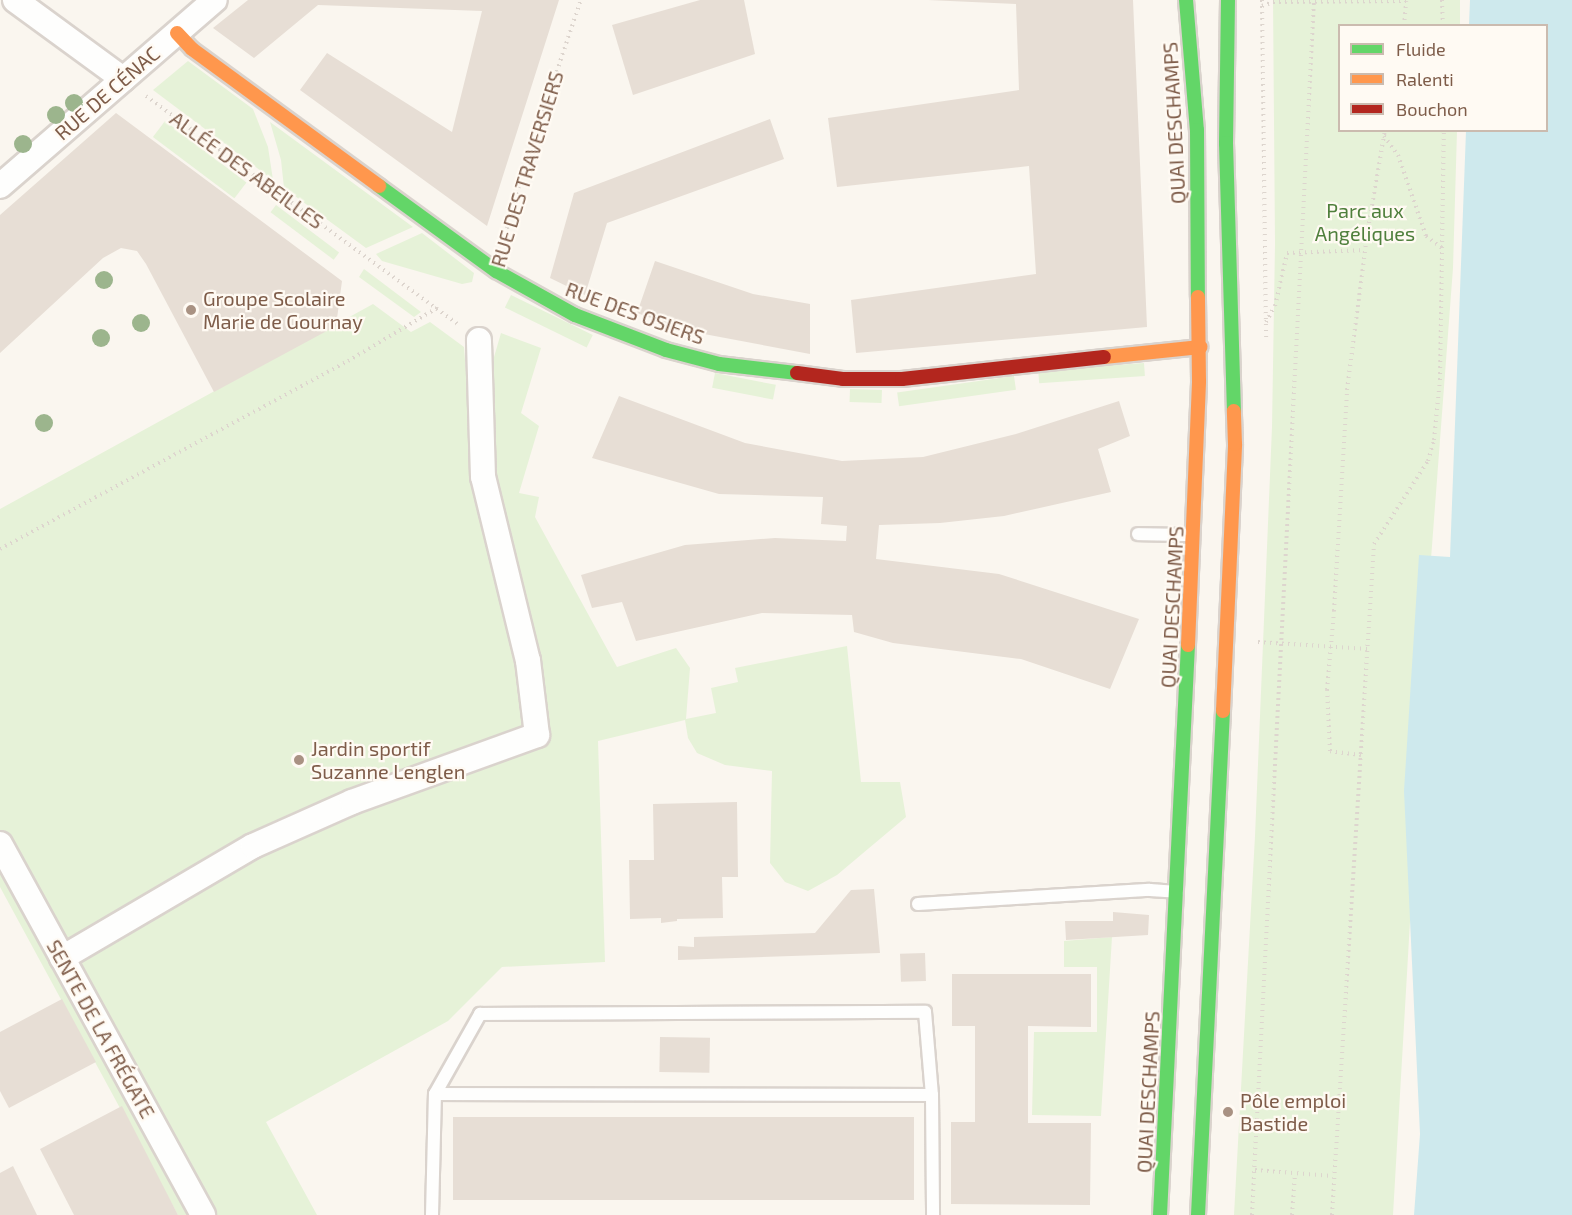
<!DOCTYPE html>
<html>
<head>
<meta charset="utf-8">
<style>
	body { margin:0 }
	#map { position:relative; width:1572px; height:1215px; overflow:hidden; background:#faf6ef; font-family:"Exo 2",sans-serif }
	div>[style] { position:absolute }
	.green>* { inset:0; background:#e6f2d8; transform-origin:0 0 }
	.water>* { inset:0; background:#cee9ed }
	.building>* { inset:0; background:#e7ded5; transform-origin:0 0 }
	.path>* { height:4px; margin-top:-2px; transform-origin:0; background:repeating-linear-gradient(90deg,#ddd5ce 0 1.5px,transparent 0 6px) }
	.roads { filter:drop-shadow(2px 0 #dad3cd) drop-shadow(-2px 0 #dad3cd) drop-shadow(0 2px #dad3cd) drop-shadow(0 -2px #dad3cd) }
	.lane>* { height:12px; margin:-6px; padding:0 6px; transform-origin:6px; border-radius:6px; background:#fefefd }
	.street>* { height:24px; margin:-12px; padding:0 12px; transform-origin:12px; border-radius:12px; background:#fefefd }
	.fast>* { height:14px; margin:-7px; padding:0 7px; transform-origin:7px; border-radius:7px; background:#63d668 }
	.slow>* { height:14px; margin:-7px; padding:0 7px; transform-origin:7px; border-radius:7px; background:#ff974d }
	.jam>* { height:14px; margin:-7px; padding:0 7px; transform-origin:7px; border-radius:7px; background:#b3261e }
	.trees>* { width:18px; height:18px; margin:-9px; border-radius:50%; background:#9cb58d }
	.dots>* { width:16px; height:16px; translate:-50% -50%; box-sizing:border-box; border:3px solid #fffaf3; border-radius:50% }
	span { translate:-50% -50%; white-space:nowrap; text-align:center; line-height:1.15; -webkit-text-stroke:4.5px #fffaf3; paint-order:stroke }
	.street-label { font-size:20px; color:#7e5c49 }
	.park-label { font-size:20px; color:#4f7f3c }
	.poi-label { font-size:20px; color:#7e5c49 }
	.left { translate:0 -50%; text-align:left }
	.legend { position:absolute; left:1338px; top:24px; width:210px; height:108px; box-sizing:border-box; background:#fffaf3; border:2px solid #cbbbaf; margin:0; padding:8px 10px; list-style:none; font-size:18px; color:#7e5c49 }
	.legend li { display:flex; align-items:center; gap:12px; height:30px }
	.legend b { width:30px; border:2px solid #cbbbaf }
</style>
</head>
<body>
<div id="map">
	<div class="green">
		<div style="clip-path:polygon(1273px 0,1460px 0,1460px 25px,1340px 26px,1340px 130px,1457px 131px,1453px 268px,1431px 559px,1393px 1215px,1234px 1215px,1255px 836px,1272px 427px,1275px 244px)"></div>
		<div style="clip-path:polygon(188px 61px,253px 109px,268px 147px,273px 180px,153px 90px)"></div>
		<div style="left:165px;top:121px;width:102px;height:20px;rotate:37deg"></div>
		<div style="clip-path:polygon(270px 122px,413px 227px,366px 248px,284px 188px,281px 160px)"></div>
		<div style="left:276px;top:205px;width:79px;height:9px;rotate:37deg"></div>
		<div style="clip-path:polygon(422px 233px,474px 273px,472px 282px,462px 284px,382px 261px,376px 254px)"></div>
		<div style="clip-path:polygon(364px 269px,421px 312px,414px 317px,359px 277px)"></div>
		<div style="left:511px;top:295px;width:91px;height:14px;rotate:26deg"></div>
		<div style="clip-path:polygon(373px 304px,411px 332px,430px 322px,464px 347px,466px 373px,493px 392px,492px 364px,501px 333px,541px 348px,521px 413px,539px 426px,519px 493px,539px 497px,535px 517px,617px 667px,676px 648px,690px 668px,686px 719px,716px 713px,711px 688px,738px 682px,735px 668px,847px 646px,861px 782px,900px 782px,906px 817px,837px 875px,808px 891px,785px 882px,770px 863px,772px 771px,725px 765px,697px 753px,688px 738px,685px 720px,598px 741px,605px 962px,502px 967px,448px 1021px,266px 1122px,317px 1215px,178px 1215px,0 887px,0 509px)"></div>
		<div style="left:1144px;top:363px;width:13px;height:106px;rotate:86deg"></div>
		<div style="left:715px;top:373px;width:62px;height:15px;rotate:11deg"></div>
		<div style="left:1014px;top:376px;width:14px;height:118px;rotate:82deg"></div>
		<div style="left:850px;top:389px;width:32px;height:13px;rotate:2deg"></div>
		<div style="clip-path:polygon(1112px 937px,1101px 1116px,1032px 1115px,1034px 1032px,1097px 1032px,1097px 967px,1064px 967px,1064px 941px)"></div>
	</div>
	<div class="water">
		<div style="clip-path:polygon(1470px 0,1572px 0,1572px 1215px,1414px 1215px,1420px 1134px,1404px 791px,1419px 555px,1450px 557px,1466px 131px,1546px 130px,1546px 26px,1469px 25px)"></div>
	</div>
	<div class="building">
		<div style="clip-path:polygon(248px 0,559px 0,487px 226px,300px 90px,327px 53px,452px 132px,482px 11px,318px 5px,254px 58px,213px 28px)"></div>
		<div style="clip-path:polygon(700px 0,744px 0,755px 54px,633px 95px,612px 25px)"></div>
		<div style="clip-path:polygon(928px 0,1133px 0,1147px 327px,856px 353px,851px 300px,1036px 274px,1029px 166px,837px 187px,828px 118px,1019px 90px,1016px 4px)"></div>
		<div style="clip-path:polygon(116px 113px,342px 281px,336px 326px,214px 392px,146px 264px,137px 251px,121px 248px,103px 258px,0 353px,0 215px)"></div>
		<div style="clip-path:polygon(770px 119px,784px 159px,607px 223px,585px 295px,550px 278px,574px 193px)"></div>
		<div style="clip-path:polygon(655px 261px,753px 294px,810px 304px,810px 354px,688px 331px,637px 313px)"></div>
		<div style="clip-path:polygon(619px 396px,745px 443px,842px 461px,923px 457px,1016px 434px,1119px 401px,1130px 436px,1098px 449px,1111px 492px,1004px 516px,940px 523px,879px 525px,876px 559px,999px 574px,1139px 619px,1110px 689px,1021px 659px,893px 643px,854px 632px,852px 615px,762px 613px,636px 641px,622px 602px,592px 608px,581px 575px,685px 545px,775px 538px,846px 541px,847px 526px,821px 524px,823px 497px,719px 494px,592px 458px)"></div>
		<div style="clip-path:polygon(737px 802px,738px 877px,722px 877px,723px 918px,677px 919px,677px 921px,661px 923px,661px 918px,630px 919px,629px 860px,654px 860px,653px 804px)"></div>
		<div style="clip-path:polygon(874px 889px,880px 953px,678px 960px,678px 946px,694px 947px,694px 937px,815px 933px,851px 890px)"></div>
		<div style="clip-path:polygon(1113px 912px,1149px 915px,1148px 935px,1066px 940px,1065px 921px,1113px 921px)"></div>
		<div style="left:925px;top:953px;width:28px;height:25px;rotate:88deg"></div>
		<div style="clip-path:polygon(952px 974px,1091px 974px,1091px 1027px,1028px 1026px,1028px 1123px,1091px 1123px,1090px 1205px,951px 1204px,951px 1122px,975px 1122px,975px 1026px,952px 1026px)"></div>
		<div style="clip-path:polygon(62px 999px,96px 1062px,9px 1108px,0 1091px,0 1032px)"></div>
		<div style="left:660px;top:1037px;width:50px;height:35px;rotate:1deg"></div>
		<div style="clip-path:polygon(122px 1106px,178px 1215px,74px 1215px,40px 1149px)"></div>
		<div style="left:453px;top:1117px;width:461px;height:83px"></div>
		<div style="clip-path:polygon(13px 1166px,37px 1215px,0 1215px,0 1173px)"></div>
	</div>
	<div class="path">
		<div style="left:1262px;top:0;width:341px;rotate:89.3deg"></div>
		<div style="left:1442px;top:0;width:26px;rotate:88deg"></div>
		<div style="left:1262px;top:6px;width:12px;rotate:-20deg"></div>
		<div style="left:1273px;top:2px;width:133px;rotate:-0.4deg"></div>
		<div style="left:1404px;top:26px;width:25px;rotate:-85deg"></div>
		<div style="left:146px;top:96px;width:388px;rotate:36.2deg"></div>
		<div style="left:1384px;top:136px;width:24px;rotate:54deg"></div>
		<div style="left:1398px;top:155px;width:86px;rotate:70.9deg"></div>
		<div style="left:1426px;top:236px;width:21px;rotate:37deg"></div>
		<div style="left:504px;top:240px;width:68px;rotate:-74.7deg"></div>
		<div style="left:522px;top:174px;width:184px;rotate:-71.3deg"></div>
		<div style="left:1266px;top:322px;width:18px;rotate:-61deg"></div>
		<div style="left:1275px;top:306px;width:54px;rotate:-77.2deg"></div>
		<div style="left:1287px;top:253px;width:78px;rotate:-2.2deg"></div>
		<div style="left:0;top:549px;width:396px;rotate:-28.4deg"></div>
		<div style="left:348px;top:361px;width:104px;rotate:-30.8deg"></div>
		<div style="left:1258px;top:642px;width:110px;rotate:3.6deg"></div>
		<div style="left:1361px;top:755px;width:31px;rotate:-173deg"></div>
		<div style="left:1330px;top:751px;width:61px;rotate:-92.8deg"></div>
		<div style="left:1327px;top:690px;width:79px;rotate:-84.9deg"></div>
		<div style="left:1334px;top:611px;width:221px;rotate:-86.6deg"></div>
		<div style="left:1347px;top:390px;width:156px;rotate:-82.6deg"></div>
		<div style="left:1367px;top:235px;width:107px;rotate:-80.3deg"></div>
		<div style="left:1255px;top:1170px;width:78px;rotate:4.4deg"></div>
		<div style="left:1252px;top:1215px;width:1217px;rotate:-87.08deg"></div>
		<div style="left:1292px;top:1215px;width:40px;rotate:-85.7deg"></div>
		<div style="left:1332px;top:1215px;width:672px;rotate:-86.42deg"></div>
		<div style="left:1374px;top:544px;width:99px;rotate:-57deg"></div>
		<div style="left:1428px;top:461px;width:22px;rotate:-74deg"></div>
		<div style="left:1434px;top:440px;width:60px;rotate:-84.3deg"></div>
		<div style="left:1440px;top:380px;width:250px;rotate:-89.1deg"></div>
	</div>
	<div class="roads">
		<div class="lane">
			<div style="left:1138px;top:534px;width:53px;rotate:1.1deg"></div>
			<div style="left:918px;top:904px;width:232px;rotate:-3.5deg"></div>
			<div style="left:1150px;top:890px;width:27px;rotate:4deg"></div>
			<div style="left:932px;top:1095px;width:497px;rotate:-179.9deg"></div>
			<div style="left:435px;top:1094px;width:92px;rotate:-60.6deg"></div>
			<div style="left:480px;top:1014px;width:445px;rotate:-0.3deg"></div>
			<div style="left:925px;top:1012px;width:83px;rotate:85.2deg"></div>
			<div style="left:932px;top:1095px;width:120px;rotate:89.5deg"></div>
			<div style="left:432px;top:1215px;width:121px;rotate:-88.6deg"></div>
		</div>
		<div class="street">
			<div style="left:15px;top:0;width:134px;rotate:36.2deg"></div>
			<div style="left:0;top:186px;width:284px;rotate:-40.9deg"></div>
			<div style="left:0;top:844px;width:423px;rotate:61.3deg"></div>
			<div style="left:62px;top:958px;width:221px;rotate:-30.4deg"></div>
			<div style="left:253px;top:846px;width:108px;rotate:-24deg"></div>
			<div style="left:352px;top:802px;width:197px;rotate:-19.9deg"></div>
			<div style="left:537px;top:735px;width:75px;rotate:-96.9deg"></div>
			<div style="left:528px;top:661px;width:189px;rotate:-103.7deg"></div>
			<div style="left:483px;top:477px;width:137px;rotate:-91.7deg"></div>
		</div>
		<div class="fast">
			<div style="left:1186px;top:0;width:130px;rotate:85.2deg"></div>
			<div style="left:1197px;top:130px;width:167px;rotate:89.7deg"></div>
			<div style="left:1228px;top:0;width:143px;rotate:90.8deg"></div>
			<div style="left:1226px;top:143px;width:268px;rotate:88.3deg"></div>
			<div style="left:379px;top:186px;width:145px;rotate:36deg"></div>
			<div style="left:496px;top:271px;width:90px;rotate:29.1deg"></div>
			<div style="left:575px;top:315px;width:97px;rotate:21deg"></div>
			<div style="left:666px;top:350px;width:55px;rotate:14.8deg"></div>
			<div style="left:719px;top:364px;width:79px;rotate:6.6deg"></div>
			<div style="left:1160px;top:1215px;width:571px;rotate:-87.19deg"></div>
			<div style="left:1198px;top:1215px;width:505px;rotate:-87.16deg"></div>
		</div>
		<div class="slow">
			<div style="left:177px;top:33px;width:22px;rotate:47deg"></div>
			<div style="left:192px;top:49px;width:232px;rotate:36.2deg"></div>
			<div style="left:1104px;top:357px;width:97px;rotate:-5.9deg"></div>
			<div style="left:1188px;top:645px;width:264px;rotate:-87.6deg"></div>
			<div style="left:1199px;top:381px;width:84px;rotate:-90.7deg"></div>
			<div style="left:1223px;top:711px;width:267px;rotate:-87.4deg"></div>
			<div style="left:1235px;top:444px;width:33px;rotate:-92deg"></div>
		</div>
		<div class="jam">
			<div style="left:797px;top:373px;width:46px;rotate:7.4deg"></div>
			<div style="left:843px;top:379px;width:59px"></div>
			<div style="left:902px;top:379px;width:203px;rotate:-6.2deg"></div>
		</div>
	</div>
	<div class="trees">
		<div style="left:74px;top:103px"></div>
		<div style="left:56px;top:115px"></div>
		<div style="left:23px;top:144px"></div>
		<div style="left:104px;top:280px"></div>
		<div style="left:141px;top:323px"></div>
		<div style="left:101px;top:338px"></div>
		<div style="left:44px;top:423px"></div>
	</div>
	<div class="dots">
		<div style="left:191px;top:310px;background:#a99283"></div>
		<div style="left:299px;top:760px;background:#a99283"></div>
		<div style="left:1228px;top:1112px;background:#a99283"></div>
	</div>
	<div class="street-label">
		<span style="left:107px;top:93px;rotate:-41deg">RUE DE CÉNAC</span>
		<span style="left:1174px;top:123px;rotate:-93deg">QUAI DESCHAMPS</span>
		<span style="left:527px;top:169px;rotate:-73deg">RUE DES TRAVERSIERS</span>
		<span style="left:247px;top:170px;rotate:36deg">ALLÉE DES ABEILLES</span>
		<span style="left:635px;top:313px;rotate:20deg">RUE DES OSIERS</span>
		<span style="left:1172px;top:607px;rotate:-87deg">QUAI DESCHAMPS</span>
		<span style="left:101px;top:1029px;rotate:61deg">SENTE DE LA FRÉGATE</span>
		<span style="left:1148px;top:1092px;rotate:-87deg">QUAI DESCHAMPS</span>
	</div>
	<div class="park-label">
		<span style="left:1365px;top:222px">Parc aux<br>Angéliques</span>
	</div>
	<div class="poi-label">
		<span class="left" style="left:203px;top:310px">Groupe Scolaire<br>Marie de Gournay</span>
		<span class="left" style="left:311px;top:760px">Jardin sportif<br>Suzanne Lenglen</span>
		<span class="left" style="left:1240px;top:1112px">Pôle emploi<br>Bastide</span>
	</div>
	<ul class="legend">
	<li><b style="height:8px;background:#63d668"></b>Fluide</li>
	<li><b style="height:8px;background:#ff974d"></b>Ralenti</li>
	<li><b style="height:8px;background:#b3261e"></b>Bouchon</li>
	</ul>
</div>
</body>
</html>
